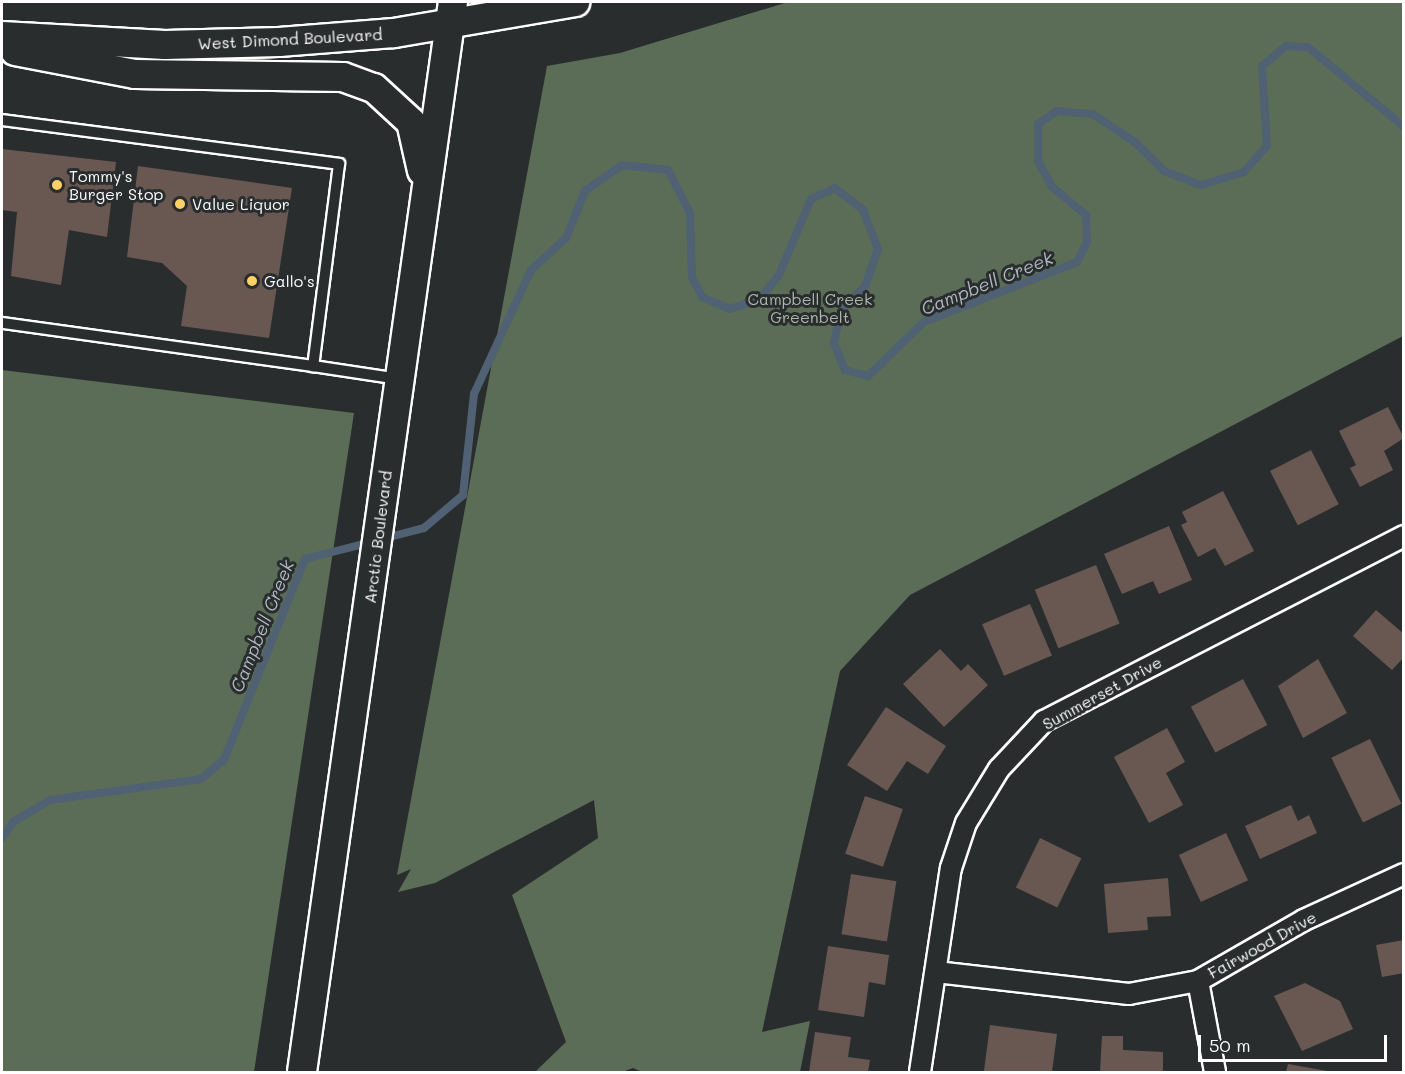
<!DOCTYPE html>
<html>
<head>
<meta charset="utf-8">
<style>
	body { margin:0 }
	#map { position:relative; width:1405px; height:1074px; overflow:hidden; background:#2a2d2e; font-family:Mali,sans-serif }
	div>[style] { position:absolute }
	.green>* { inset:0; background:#5b6d57 }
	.stream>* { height:8px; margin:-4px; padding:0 4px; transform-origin:4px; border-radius:4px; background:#4f6172 }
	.building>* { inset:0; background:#695852; transform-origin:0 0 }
	.roads { filter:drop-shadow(2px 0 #fff) drop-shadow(-2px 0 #fff) drop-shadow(0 2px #fff) drop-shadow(0 -2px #fff) }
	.service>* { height:10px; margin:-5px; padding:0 5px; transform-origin:5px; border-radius:5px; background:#2a2d2e }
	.minor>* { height:20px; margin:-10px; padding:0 10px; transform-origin:10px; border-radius:10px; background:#2a2d2e }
	.secondary>* { height:28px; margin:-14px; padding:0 14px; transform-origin:14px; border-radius:14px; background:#2a2d2e }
	.dots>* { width:16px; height:16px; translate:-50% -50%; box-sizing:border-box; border:3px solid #2a2d2e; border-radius:50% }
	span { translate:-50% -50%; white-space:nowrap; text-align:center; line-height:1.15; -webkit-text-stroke:6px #2a2d2e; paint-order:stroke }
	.street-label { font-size:16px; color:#fff }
	.poi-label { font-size:16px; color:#fff }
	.left { translate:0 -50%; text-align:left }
	.park-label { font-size:16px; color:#adb6ab }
	.water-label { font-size:18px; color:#b0b8c0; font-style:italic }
	.frame { position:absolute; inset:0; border:3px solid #fff; pointer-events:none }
	.scale { position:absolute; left:1198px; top:1035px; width:189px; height:27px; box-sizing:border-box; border:3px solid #fff; border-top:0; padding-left:8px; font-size:18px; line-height:21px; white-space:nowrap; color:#fff; -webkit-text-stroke:4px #2a2d2e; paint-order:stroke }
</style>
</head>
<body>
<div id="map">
	<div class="green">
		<div style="clip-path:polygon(788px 2px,1403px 2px,1403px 336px,910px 595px,840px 671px,762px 1032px,810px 1021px,800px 1072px,642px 1072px,633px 1068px,622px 1072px,535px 1072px,566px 1042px,512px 895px,598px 838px,594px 800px,435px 883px,398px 892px,411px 869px,397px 875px,547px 66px,620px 53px)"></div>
		<div style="clip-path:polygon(2px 370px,354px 413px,254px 1072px,2px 1072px)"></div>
	</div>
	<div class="stream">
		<div style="left:382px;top:539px;width:43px;rotate:-14.7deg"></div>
		<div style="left:424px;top:528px;width:51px;rotate:-40.2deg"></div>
		<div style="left:463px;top:495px;width:102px;rotate:-83.8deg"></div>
		<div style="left:474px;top:394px;width:136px;rotate:-65.3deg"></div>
		<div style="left:531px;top:270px;width:47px;rotate:-42.4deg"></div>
		<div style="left:566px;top:238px;width:51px;rotate:-68deg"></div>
		<div style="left:585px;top:191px;width:45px;rotate:-35.1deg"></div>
		<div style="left:622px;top:165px;width:46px;rotate:6.2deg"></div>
		<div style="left:668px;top:170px;width:48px;rotate:62.9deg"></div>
		<div style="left:690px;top:213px;width:64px;rotate:88.2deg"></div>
		<div style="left:692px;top:277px;width:22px;rotate:63deg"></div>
		<div style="left:702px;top:297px;width:30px;rotate:23deg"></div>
		<div style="left:730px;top:309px;width:32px;rotate:-18deg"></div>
		<div style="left:760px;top:299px;width:31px;rotate:-52deg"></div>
		<div style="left:779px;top:275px;width:82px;rotate:-67.2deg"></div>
		<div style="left:811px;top:199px;width:26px;rotate:-25deg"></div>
		<div style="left:835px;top:188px;width:36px;rotate:38deg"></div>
		<div style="left:863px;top:210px;width:42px;rotate:69deg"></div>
		<div style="left:878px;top:249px;width:39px;rotate:109deg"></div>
		<div style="left:865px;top:286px;width:35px;rotate:133deg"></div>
		<div style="left:841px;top:312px;width:32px;rotate:103deg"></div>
		<div style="left:834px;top:343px;width:29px;rotate:68deg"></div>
		<div style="left:845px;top:370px;width:24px;rotate:15deg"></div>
		<div style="left:868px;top:376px;width:78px;rotate:-44deg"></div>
		<div style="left:924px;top:322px;width:164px;rotate:-21.4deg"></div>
		<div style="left:1077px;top:262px;width:22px;rotate:-63deg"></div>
		<div style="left:1087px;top:242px;width:27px;rotate:-92deg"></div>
		<div style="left:1086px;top:215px;width:44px;rotate:-140.5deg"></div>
		<div style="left:1052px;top:187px;width:30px;rotate:-118deg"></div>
		<div style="left:1038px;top:161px;width:37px;rotate:-90deg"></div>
		<div style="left:1038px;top:124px;width:23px;rotate:-34deg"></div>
		<div style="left:1057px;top:111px;width:36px;rotate:5deg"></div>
		<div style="left:1093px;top:114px;width:52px;rotate:34deg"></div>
		<div style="left:1136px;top:143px;width:40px;rotate:45deg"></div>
		<div style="left:1164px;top:171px;width:40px;rotate:21deg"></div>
		<div style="left:1201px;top:185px;width:45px;rotate:-16.8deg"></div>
		<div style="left:1244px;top:172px;width:35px;rotate:-49deg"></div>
		<div style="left:1267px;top:146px;width:80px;rotate:-93.6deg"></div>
		<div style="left:1262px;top:66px;width:31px;rotate:-40deg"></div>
		<div style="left:1286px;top:46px;width:22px;rotate:3deg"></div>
		<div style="left:1308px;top:47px;width:125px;rotate:39.8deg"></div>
		<div style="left:2px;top:838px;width:19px;rotate:-55deg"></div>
		<div style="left:13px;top:822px;width:43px;rotate:-30.7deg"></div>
		<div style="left:50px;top:800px;width:152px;rotate:-7.9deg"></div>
		<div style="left:201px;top:779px;width:30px;rotate:-40deg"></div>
		<div style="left:224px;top:760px;width:217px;rotate:-68.1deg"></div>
		<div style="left:305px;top:559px;width:68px;rotate:-14.4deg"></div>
	</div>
	<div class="building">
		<div style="clip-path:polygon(2px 149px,116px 162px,107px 237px,69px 230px,61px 285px,11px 276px,17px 212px,2px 210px)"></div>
		<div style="clip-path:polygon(138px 166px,292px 188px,269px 338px,181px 326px,187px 286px,162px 263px,127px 257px)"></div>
		<div style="clip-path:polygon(1388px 407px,1404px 438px,1384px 451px,1393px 470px,1360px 487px,1350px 468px,1356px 465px,1339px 431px)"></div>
		<div style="left:1311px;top:450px;width:61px;height:46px;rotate:63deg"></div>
		<div style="clip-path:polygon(1223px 491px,1254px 551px,1225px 566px,1215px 548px,1198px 557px,1181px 525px,1187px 522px,1182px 512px)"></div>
		<div style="clip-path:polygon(1169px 526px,1192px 580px,1159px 594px,1153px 581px,1122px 594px,1104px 554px)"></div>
		<div style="left:1096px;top:565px;width:63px;height:66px;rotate:68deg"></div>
		<div style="left:1030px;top:604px;width:56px;height:52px;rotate:67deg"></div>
		<div style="clip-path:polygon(1376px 610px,1404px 634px,1404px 657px,1392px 670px,1353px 636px)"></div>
		<div style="clip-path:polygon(940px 649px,961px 671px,968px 664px,988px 685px,944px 727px,903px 684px)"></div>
		<div style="clip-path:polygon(1318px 659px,1347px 713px,1303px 738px,1278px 686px)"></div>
		<div style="left:1243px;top:679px;width:52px;height:59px;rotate:62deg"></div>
		<div style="clip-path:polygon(886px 707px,946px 746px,928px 774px,907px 761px,887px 791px,847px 765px)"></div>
		<div style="clip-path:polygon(1167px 728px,1185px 762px,1166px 773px,1183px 805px,1149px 823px,1114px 757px)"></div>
		<div style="left:1370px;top:739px;width:72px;height:43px;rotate:64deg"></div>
		<div style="left:865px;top:796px;width:40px;height:61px;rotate:19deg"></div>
		<div style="clip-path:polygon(1291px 805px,1298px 821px,1309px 815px,1317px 833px,1260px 859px,1245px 826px)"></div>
		<div style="left:1226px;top:833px;width:52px;height:52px;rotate:65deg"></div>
		<div style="left:1040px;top:838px;width:46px;height:55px;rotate:26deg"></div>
		<div style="left:851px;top:874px;width:46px;height:61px;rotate:9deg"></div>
		<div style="clip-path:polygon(1168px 878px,1171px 916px,1147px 917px,1148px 930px,1108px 933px,1104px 884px)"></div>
		<div style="clip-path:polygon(1404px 940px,1404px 973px,1382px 977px,1376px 945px)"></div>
		<div style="clip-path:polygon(828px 946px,889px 955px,885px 985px,869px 982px,864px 1017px,818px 1010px)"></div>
		<div style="clip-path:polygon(1305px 983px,1340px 1001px,1353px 1029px,1302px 1051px,1274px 996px)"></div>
		<div style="clip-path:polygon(990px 1025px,1057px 1034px,1052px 1072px,984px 1071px)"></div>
		<div style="clip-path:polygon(815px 1032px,851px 1037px,848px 1057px,870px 1060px,868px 1072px,809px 1072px)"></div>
		<div style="clip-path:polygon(1102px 1036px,1123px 1036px,1123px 1050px,1163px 1052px,1163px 1072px,1100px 1072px)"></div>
		<div style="clip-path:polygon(1288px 1064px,1327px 1071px,1326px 1072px,1286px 1072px)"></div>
	</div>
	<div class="roads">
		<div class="service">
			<div style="left:2px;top:120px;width:340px;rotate:7.4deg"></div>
			<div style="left:339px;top:164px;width:204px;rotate:97.3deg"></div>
			<div style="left:313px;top:366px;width:314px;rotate:-172.1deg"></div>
			<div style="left:313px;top:366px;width:87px;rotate:8.6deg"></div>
		</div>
		<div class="minor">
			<div style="left:936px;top:972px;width:194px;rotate:6.5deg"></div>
			<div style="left:1129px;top:994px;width:70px;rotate:-10.7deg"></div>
			<div style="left:1198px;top:981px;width:122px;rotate:-29.9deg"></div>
			<div style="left:1304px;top:920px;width:110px;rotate:-24.7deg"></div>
			<div style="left:1198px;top:981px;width:93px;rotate:79.4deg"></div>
			<div style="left:920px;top:1072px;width:206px;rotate:-81.4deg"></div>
			<div style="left:951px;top:868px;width:47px;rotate:-71.6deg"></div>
			<div style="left:966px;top:823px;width:63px;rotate:-58.6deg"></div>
			<div style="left:999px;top:769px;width:66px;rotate:-46.8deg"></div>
			<div style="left:1044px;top:721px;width:405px;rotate:-27.2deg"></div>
		</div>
		<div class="secondary">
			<div style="left:2px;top:36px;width:163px;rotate:3.2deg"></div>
			<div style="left:165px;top:45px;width:114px;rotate:-1.5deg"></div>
			<div style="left:279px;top:42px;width:115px;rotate:-4.5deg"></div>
			<div style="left:394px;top:33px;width:184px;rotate:-9.7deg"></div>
			<div style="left:15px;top:51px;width:122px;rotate:10.9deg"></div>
			<div style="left:135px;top:74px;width:208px;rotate:0.8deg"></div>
			<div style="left:343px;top:77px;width:33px;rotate:20deg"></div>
			<div style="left:374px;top:88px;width:50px;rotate:42.6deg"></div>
			<div style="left:411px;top:122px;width:50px;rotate:77.3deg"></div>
			<div style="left:302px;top:1072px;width:1081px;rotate:-81.97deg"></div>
		</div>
	</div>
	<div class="dots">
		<div style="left:57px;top:185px;background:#ffd166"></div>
		<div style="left:180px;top:204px;background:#ffd166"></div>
		<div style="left:252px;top:281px;background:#ffd166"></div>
	</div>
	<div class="street-label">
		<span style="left:290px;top:39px;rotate:-3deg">West Dimond Boulevard</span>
		<span style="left:378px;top:537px;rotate:-83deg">Arctic Boulevard</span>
		<span style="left:1102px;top:693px;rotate:-29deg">Summerset Drive</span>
		<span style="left:1262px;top:945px;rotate:-29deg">Fairwood Drive</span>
	</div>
	<div class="poi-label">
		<span class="left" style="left:69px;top:185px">Tommy's<br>Burger Stop</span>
		<span class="left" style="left:192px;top:204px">Value Liquor</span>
		<span class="left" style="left:264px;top:281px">Gallo's</span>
	</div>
	<div class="park-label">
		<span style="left:810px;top:308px">Campbell Creek<br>Greenbelt</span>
	</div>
	<div class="water-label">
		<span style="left:987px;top:283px;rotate:-22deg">Campbell Creek</span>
		<span style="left:262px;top:626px;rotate:-68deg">Campbell Creek</span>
	</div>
	<div class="frame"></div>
	<div class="scale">50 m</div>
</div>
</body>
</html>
